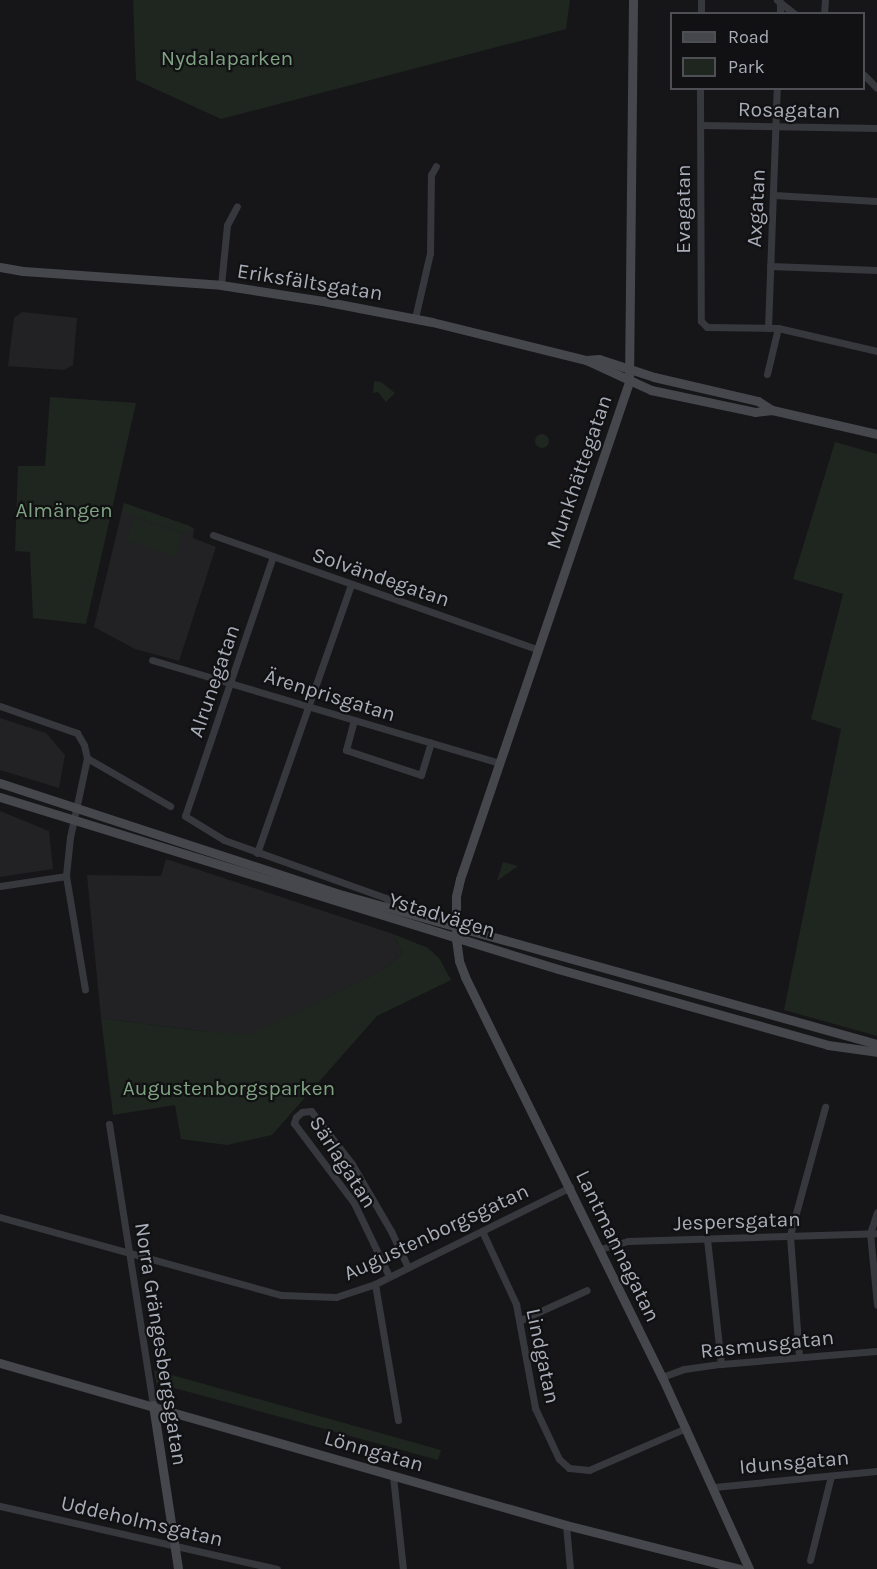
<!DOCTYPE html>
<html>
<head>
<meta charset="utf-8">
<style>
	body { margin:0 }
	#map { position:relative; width:877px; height:1569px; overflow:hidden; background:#161618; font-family:Karla,sans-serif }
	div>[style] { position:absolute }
	.built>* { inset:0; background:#222225 }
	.green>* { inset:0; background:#1e261f; transform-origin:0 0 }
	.round { border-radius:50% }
	.street>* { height:7px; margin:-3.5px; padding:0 3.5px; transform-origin:3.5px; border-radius:3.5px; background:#37383d }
	.secondary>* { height:9px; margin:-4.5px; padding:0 4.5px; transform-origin:4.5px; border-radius:4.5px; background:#45474d }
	span { translate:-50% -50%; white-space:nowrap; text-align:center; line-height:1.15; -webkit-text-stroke:4.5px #111113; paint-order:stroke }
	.park-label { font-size:21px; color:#7fa381 }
	.street-label { font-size:21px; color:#a8adb8 }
	.legend { position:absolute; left:670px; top:12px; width:195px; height:78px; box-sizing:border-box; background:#111113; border:2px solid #4d4f55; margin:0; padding:8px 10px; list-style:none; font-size:18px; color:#a8adb8 }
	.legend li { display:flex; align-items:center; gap:12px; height:30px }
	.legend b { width:30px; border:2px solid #4d4f55 }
</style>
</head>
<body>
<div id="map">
	<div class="built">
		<div style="clip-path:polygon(22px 312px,77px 318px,73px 365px,64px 370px,8px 366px,14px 318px)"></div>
		<div style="clip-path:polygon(124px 503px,194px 528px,193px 538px,216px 547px,179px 661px,135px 649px,94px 627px)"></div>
		<div style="clip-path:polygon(0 718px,46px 733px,65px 755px,59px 788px,0 770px)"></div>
		<div style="clip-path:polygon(0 811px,49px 831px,53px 869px,0 877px)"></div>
		<div style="clip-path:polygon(166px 859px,393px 934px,402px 953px,383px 970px,251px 1035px,200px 1031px,101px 1018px,87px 875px,161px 876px)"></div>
	</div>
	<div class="green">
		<div style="clip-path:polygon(133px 0,570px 0,566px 29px,221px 119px,136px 80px)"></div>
		<div style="clip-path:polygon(374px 381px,381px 382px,395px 393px,386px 402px,378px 392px,373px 393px)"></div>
		<div style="clip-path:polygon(50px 397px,136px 403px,86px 624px,33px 618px,30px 552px,15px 551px,18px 466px,45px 466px)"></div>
		<div class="round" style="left:535px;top:434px;width:14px;height:14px"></div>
		<div style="clip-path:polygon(835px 442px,877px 454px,877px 1036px,784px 1010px,841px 729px,811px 719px,843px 594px,793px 579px)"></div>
		<div style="clip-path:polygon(124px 503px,190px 526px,189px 534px,122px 513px)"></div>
		<div style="left:134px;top:518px;width:51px;height:24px;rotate:18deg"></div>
		<div style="clip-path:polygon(503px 862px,518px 866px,497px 881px)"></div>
		<div style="clip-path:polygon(393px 934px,428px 948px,439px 958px,451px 980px,377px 1016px,272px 1135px,227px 1145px,181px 1139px,175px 1105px,113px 1115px,101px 1018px,200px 1031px,251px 1034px,383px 970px,402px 953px)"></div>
		<div style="clip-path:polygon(154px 1370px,441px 1450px,438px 1460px,156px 1383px)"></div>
	</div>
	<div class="street">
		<div style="left:777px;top:0;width:23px;rotate:38deg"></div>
		<div style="left:701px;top:14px;width:14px;rotate:-90deg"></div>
		<div style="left:780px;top:14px;width:12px;rotate:-90deg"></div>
		<div style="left:824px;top:14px;width:14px;rotate:-86deg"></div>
		<div style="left:864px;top:75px;width:18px;rotate:45deg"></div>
		<div style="left:700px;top:88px;width:233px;rotate:89.8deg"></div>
		<div style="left:701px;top:321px;width:8px;rotate:45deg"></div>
		<div style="left:707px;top:327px;width:71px;rotate:0.8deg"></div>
		<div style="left:778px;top:328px;width:102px;rotate:13.1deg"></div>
		<div style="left:700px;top:125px;width:177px;rotate:1deg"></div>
		<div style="left:774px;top:195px;width:103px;rotate:3.3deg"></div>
		<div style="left:770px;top:266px;width:107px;rotate:2.1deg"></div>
		<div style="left:221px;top:285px;width:60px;rotate:-84.3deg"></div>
		<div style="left:227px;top:225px;width:21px;rotate:-62deg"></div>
		<div style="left:415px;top:318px;width:67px;rotate:-77deg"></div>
		<div style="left:430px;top:253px;width:78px;rotate:-89.3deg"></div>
		<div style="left:431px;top:175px;width:10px;rotate:-61deg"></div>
		<div style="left:768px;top:328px;width:240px;rotate:-87.9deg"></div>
		<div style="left:767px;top:374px;width:47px;rotate:-76.6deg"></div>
		<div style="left:213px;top:535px;width:343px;rotate:19.4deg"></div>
		<div style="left:273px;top:556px;width:274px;rotate:108.7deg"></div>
		<div style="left:185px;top:816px;width:46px;rotate:31.6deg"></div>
		<div style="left:224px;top:840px;width:172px;rotate:19.7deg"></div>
		<div style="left:386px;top:898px;width:14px;rotate:54deg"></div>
		<div style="left:152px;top:660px;width:362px;rotate:16.5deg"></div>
		<div style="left:0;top:706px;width:82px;rotate:19.3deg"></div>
		<div style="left:77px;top:733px;width:14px;rotate:60deg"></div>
		<div style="left:84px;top:745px;width:13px;rotate:77deg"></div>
		<div style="left:87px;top:758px;width:81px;rotate:102.1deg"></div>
		<div style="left:70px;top:837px;width:39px;rotate:96deg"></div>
		<div style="left:66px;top:876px;width:115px;rotate:80.5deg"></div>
		<div style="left:354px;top:720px;width:31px;rotate:105deg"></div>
		<div style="left:346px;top:750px;width:79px;rotate:18.4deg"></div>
		<div style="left:421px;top:775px;width:34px;rotate:-73deg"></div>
		<div style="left:87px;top:758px;width:96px;rotate:30deg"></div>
		<div style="left:257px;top:853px;width:285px;rotate:-70.7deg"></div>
		<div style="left:0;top:886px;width:67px;rotate:-8.6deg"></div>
		<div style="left:109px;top:1124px;width:284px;rotate:81.1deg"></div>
		<div style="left:877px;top:1212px;width:22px;rotate:108deg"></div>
		<div style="left:870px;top:1233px;width:72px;rotate:84.4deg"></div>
		<div style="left:0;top:1217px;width:292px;rotate:15.5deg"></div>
		<div style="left:281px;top:1295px;width:55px;rotate:2.1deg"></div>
		<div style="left:336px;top:1297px;width:41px;rotate:-18.4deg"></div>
		<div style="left:375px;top:1284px;width:218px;rotate:-26.4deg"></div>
		<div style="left:482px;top:1231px;width:81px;rotate:65deg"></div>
		<div style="left:516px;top:1304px;width:106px;rotate:79.6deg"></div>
		<div style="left:535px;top:1408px;width:56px;rotate:64.8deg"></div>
		<div style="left:559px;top:1459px;width:13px;rotate:42deg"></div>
		<div style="left:569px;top:1468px;width:20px;rotate:6deg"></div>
		<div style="left:589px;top:1470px;width:106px;rotate:-23.4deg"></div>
		<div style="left:707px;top:1239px;width:126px;rotate:83.6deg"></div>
		<div style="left:600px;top:1249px;width:29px;rotate:-16deg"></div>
		<div style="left:628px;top:1241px;width:249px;rotate:-1.8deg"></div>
		<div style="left:389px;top:1276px;width:81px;rotate:-115.6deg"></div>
		<div style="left:354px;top:1203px;width:100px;rotate:-126.9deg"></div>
		<div style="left:294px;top:1123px;width:6px;rotate:-72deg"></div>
		<div style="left:296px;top:1117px;width:8px;rotate:-40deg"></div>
		<div style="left:302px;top:1112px;width:9px;rotate:-6deg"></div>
		<div style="left:311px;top:1111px;width:67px;rotate:52.3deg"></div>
		<div style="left:352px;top:1164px;width:78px;rotate:59.8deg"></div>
		<div style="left:391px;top:1231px;width:40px;rotate:65deg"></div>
		<div style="left:375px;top:1284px;width:138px;rotate:80.4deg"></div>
		<div style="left:521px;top:1320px;width:72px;rotate:-24.4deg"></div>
		<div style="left:799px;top:1356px;width:121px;rotate:-94.3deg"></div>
		<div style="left:790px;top:1235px;width:133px;rotate:-74.7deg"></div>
		<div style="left:662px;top:1377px;width:23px;rotate:-20deg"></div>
		<div style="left:684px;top:1369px;width:37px;rotate:-8deg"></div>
		<div style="left:721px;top:1364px;width:157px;rotate:-4.8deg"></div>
		<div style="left:393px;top:1476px;width:94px;rotate:83.9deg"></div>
		<div style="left:714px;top:1487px;width:164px;rotate:-5.6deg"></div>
		<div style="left:0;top:1506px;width:284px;rotate:12.8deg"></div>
		<div style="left:566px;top:1525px;width:44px;rotate:84.8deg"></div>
		<div style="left:810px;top:1560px;width:87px;rotate:-76deg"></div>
	</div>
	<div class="secondary">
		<div style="left:633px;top:0;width:382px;rotate:90.6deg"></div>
		<div style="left:629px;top:382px;width:525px;rotate:108.78deg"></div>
		<div style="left:460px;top:879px;width:18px;rotate:103deg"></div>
		<div style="left:456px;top:897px;width:42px;rotate:90deg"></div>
		<div style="left:456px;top:939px;width:22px;rotate:82deg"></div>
		<div style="left:459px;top:961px;width:17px;rotate:69deg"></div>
		<div style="left:465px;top:977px;width:446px;rotate:63.8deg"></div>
		<div style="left:662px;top:1377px;width:211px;rotate:65.6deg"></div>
		<div style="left:0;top:267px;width:23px;rotate:10deg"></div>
		<div style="left:23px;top:271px;width:198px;rotate:4deg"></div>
		<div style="left:221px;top:285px;width:103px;rotate:8.9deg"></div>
		<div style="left:323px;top:301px;width:111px;rotate:10.9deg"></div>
		<div style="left:432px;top:322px;width:159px;rotate:13.9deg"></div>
		<div style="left:586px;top:360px;width:13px;rotate:-4deg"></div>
		<div style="left:599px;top:359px;width:58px;rotate:18.1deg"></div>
		<div style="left:654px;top:377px;width:107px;rotate:13deg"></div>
		<div style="left:758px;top:401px;width:17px;rotate:33deg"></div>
		<div style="left:586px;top:360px;width:72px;rotate:24.8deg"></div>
		<div style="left:651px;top:390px;width:106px;rotate:11.9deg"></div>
		<div style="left:755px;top:412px;width:17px;rotate:-7deg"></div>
		<div style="left:772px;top:410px;width:108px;rotate:12.9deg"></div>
		<div style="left:0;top:783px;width:361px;rotate:18.1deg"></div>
		<div style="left:343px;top:895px;width:554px;rotate:15.59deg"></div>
		<div style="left:0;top:797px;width:584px;rotate:17.13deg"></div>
		<div style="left:558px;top:969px;width:280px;rotate:15.7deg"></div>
		<div style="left:828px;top:1045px;width:49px;rotate:8.1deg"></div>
		<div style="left:0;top:1363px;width:589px;rotate:15.97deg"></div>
		<div style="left:566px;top:1525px;width:179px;rotate:14.2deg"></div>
		<div style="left:153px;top:1405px;width:166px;rotate:81.3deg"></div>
	</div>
	<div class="park-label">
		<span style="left:227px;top:58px">Nydalaparken</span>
		<span style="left:64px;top:510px">Almängen</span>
		<span style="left:229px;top:1088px">Augustenborgsparken</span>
	</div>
	<div class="street-label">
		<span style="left:789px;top:110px;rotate:1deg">Rosagatan</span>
		<span style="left:756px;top:208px;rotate:-87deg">Axgatan</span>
		<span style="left:683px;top:209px;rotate:-90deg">Evagatan</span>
		<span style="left:310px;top:282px;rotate:9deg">Eriksfältsgatan</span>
		<span style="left:579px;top:472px;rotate:-71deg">Munkhättegatan</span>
		<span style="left:381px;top:577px;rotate:19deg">Solvändegatan</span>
		<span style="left:214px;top:681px;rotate:-71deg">Alrunegatan</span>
		<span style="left:330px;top:695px;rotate:17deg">Ärenprisgatan</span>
		<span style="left:442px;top:915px;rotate:17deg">Ystadvägen</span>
		<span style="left:343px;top:1162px;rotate:57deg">Särlagatan</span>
		<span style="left:737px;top:1221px;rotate:-2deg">Jespersgatan</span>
		<span style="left:436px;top:1232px;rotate:-25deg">Augustenborgsgatan</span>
		<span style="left:618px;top:1246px;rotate:64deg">Lantmannagatan</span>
		<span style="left:161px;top:1344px;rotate:81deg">Norra Grängesbergsgatan</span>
		<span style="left:767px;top:1344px;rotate:-6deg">Rasmusgatan</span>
		<span style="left:543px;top:1356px;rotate:78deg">Lindgatan</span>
		<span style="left:374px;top:1451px;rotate:16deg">Lönngatan</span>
		<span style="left:794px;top:1462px;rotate:-5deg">Idunsgatan</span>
		<span style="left:142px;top:1521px;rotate:13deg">Uddeholmsgatan</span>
	</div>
	<ul class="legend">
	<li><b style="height:8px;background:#45474d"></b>Road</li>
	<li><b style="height:16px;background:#1e261f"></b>Park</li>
	</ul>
</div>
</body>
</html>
